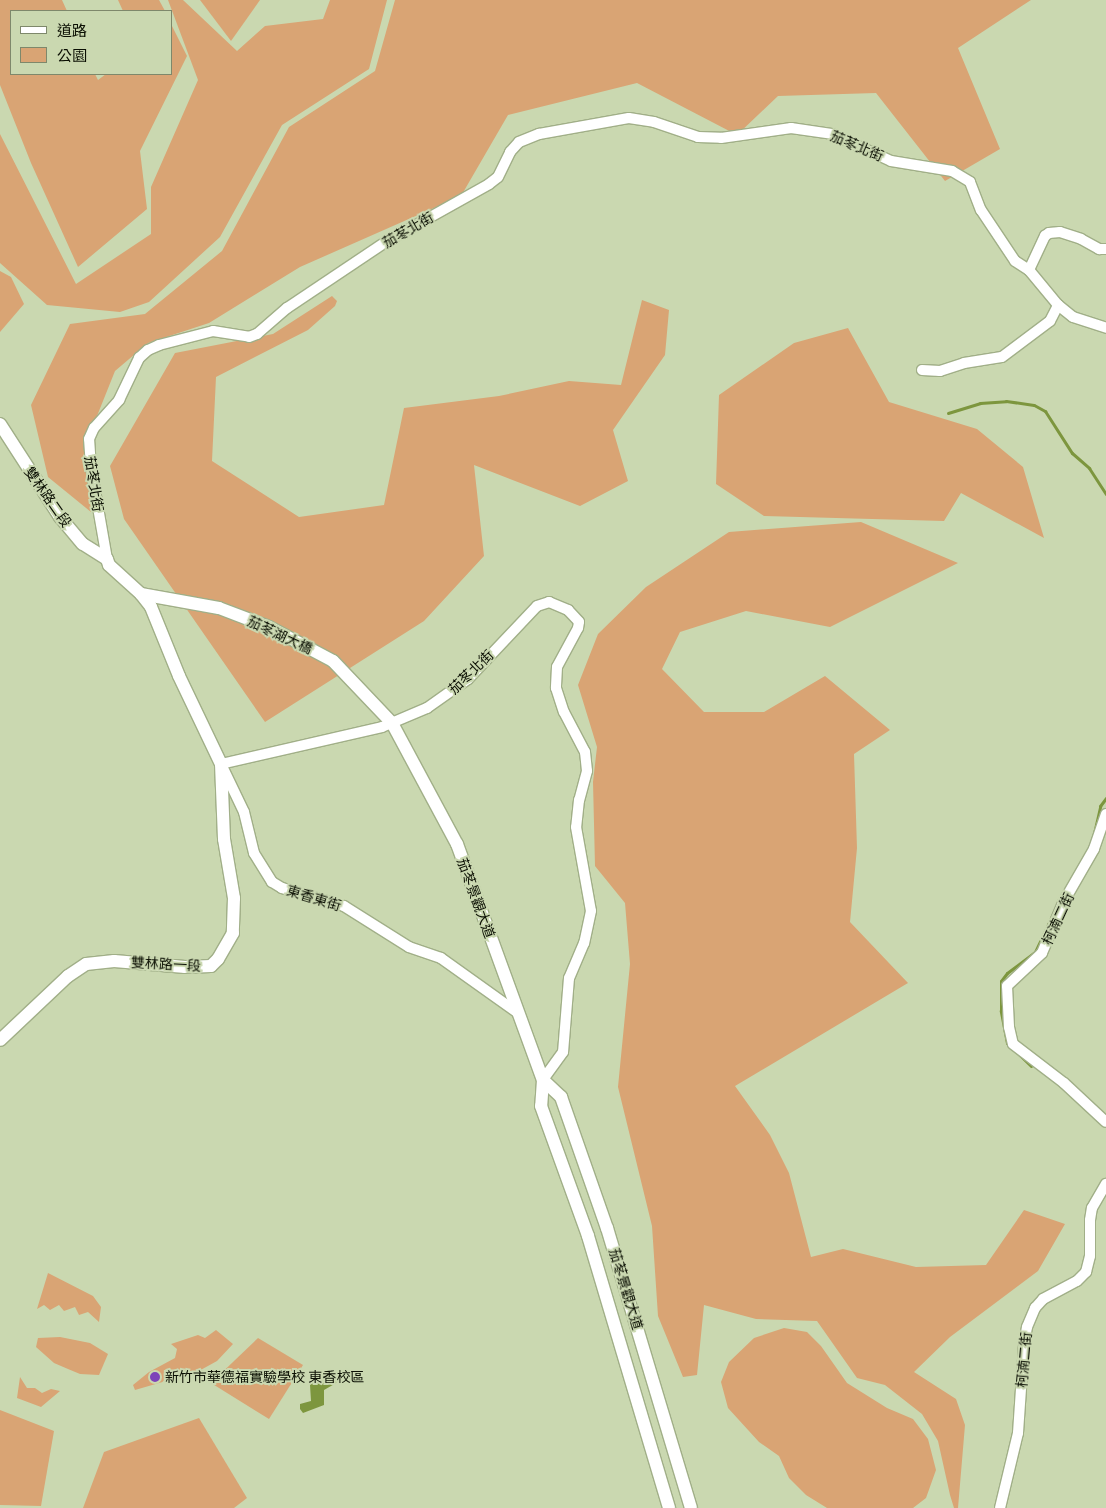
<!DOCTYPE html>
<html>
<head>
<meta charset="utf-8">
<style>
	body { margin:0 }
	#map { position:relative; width:1106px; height:1508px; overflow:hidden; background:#cad8b0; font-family:Lato,"Noto Sans TC",sans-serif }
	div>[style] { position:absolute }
	.green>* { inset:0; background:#d9a474 }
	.water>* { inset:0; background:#7d963e }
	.stream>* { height:3px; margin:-1.5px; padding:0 1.5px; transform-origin:1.5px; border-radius:1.5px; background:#7d963e }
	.roads { filter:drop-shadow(1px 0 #a1af88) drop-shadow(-1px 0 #a1af88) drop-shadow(0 1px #a1af88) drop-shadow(0 -1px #a1af88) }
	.minor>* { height:10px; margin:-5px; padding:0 5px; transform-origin:5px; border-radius:5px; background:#fff }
	.tertiary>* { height:12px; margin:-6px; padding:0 6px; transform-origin:6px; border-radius:6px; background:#fff }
	.dots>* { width:14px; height:14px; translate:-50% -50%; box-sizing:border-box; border:2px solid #cad8b0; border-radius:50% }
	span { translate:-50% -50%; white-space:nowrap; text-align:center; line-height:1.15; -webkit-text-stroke:4px #cad8b0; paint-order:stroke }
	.street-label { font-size:14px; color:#0b0f03 }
	.poi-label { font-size:14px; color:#0b0f03 }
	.left { translate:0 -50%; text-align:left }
	.legend { position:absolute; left:10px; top:10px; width:162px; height:65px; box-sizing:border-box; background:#cad8b0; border:1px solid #7e886b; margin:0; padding:6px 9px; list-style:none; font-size:15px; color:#0b0f03 }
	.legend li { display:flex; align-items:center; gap:10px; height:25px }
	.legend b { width:25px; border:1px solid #7e886b }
</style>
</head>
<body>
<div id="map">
	<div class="green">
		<div style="clip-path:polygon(0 0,62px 0,67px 11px,11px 11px,11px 74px,95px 74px,98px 80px,106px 74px,171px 74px,171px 24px,187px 56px,140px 151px,147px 209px,78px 267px,31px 163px,0 85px)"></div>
		<div style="clip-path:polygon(118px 0,159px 0,165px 11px,123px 11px)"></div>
		<div style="clip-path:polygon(168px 0,183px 0,237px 51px,265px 26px,323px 19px,330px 0,387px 0,369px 69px,282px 125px,220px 237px,149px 302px,120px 312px,47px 305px,0 263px,0 134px,76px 284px,151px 234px,151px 187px,198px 80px)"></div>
		<div style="clip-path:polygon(200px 0,260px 0,231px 41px)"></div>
		<div style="clip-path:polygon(395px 0,1031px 0,958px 48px,1000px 149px,945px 181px,876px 93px,778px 96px,737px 135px,637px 83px,508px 115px,461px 196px,300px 267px,209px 323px,148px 343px,115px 371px,87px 441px,91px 512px,48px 477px,31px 405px,70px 324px,145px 314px,222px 251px,289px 127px,375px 71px)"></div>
		<div style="clip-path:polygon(0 271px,11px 277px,24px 304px,0 332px)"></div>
		<div style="clip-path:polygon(332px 296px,337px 301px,335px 306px,308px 330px,216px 377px,212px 461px,299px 517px,384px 505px,404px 408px,499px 396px,569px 381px,621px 385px,642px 300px,669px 310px,665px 355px,613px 430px,628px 481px,580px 506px,474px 465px,484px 556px,424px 621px,265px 722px,124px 519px,110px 466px,175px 353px,273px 334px)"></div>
		<div style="clip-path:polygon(848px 328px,889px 402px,977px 429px,1023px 467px,1044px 538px,961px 493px,944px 521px,764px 516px,716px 484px,719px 395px,794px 343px)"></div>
		<div style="clip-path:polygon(861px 522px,958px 563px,830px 627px,746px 611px,680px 632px,662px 669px,704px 712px,764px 712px,825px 676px,890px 730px,854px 754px,857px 848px,850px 922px,908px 983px,735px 1086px,770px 1135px,789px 1173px,811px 1257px,843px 1249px,916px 1267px,986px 1265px,1024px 1210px,1065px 1224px,1038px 1271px,950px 1337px,914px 1372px,956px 1399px,965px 1425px,958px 1508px,954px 1508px,950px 1495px,938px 1441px,922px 1414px,885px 1385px,857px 1378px,817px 1321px,756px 1319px,704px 1305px,697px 1375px,683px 1377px,658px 1316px,652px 1226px,618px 1087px,630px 964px,625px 903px,595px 866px,593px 782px,597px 747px,578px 685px,598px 634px,646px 587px,729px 532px)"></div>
		<div style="clip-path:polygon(48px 1273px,93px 1296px,101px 1307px,99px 1322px,88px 1312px,79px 1315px,75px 1307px,64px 1311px,59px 1305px,50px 1310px,44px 1305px,37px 1309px)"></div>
		<div style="clip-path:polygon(784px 1328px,807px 1332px,821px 1346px,847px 1383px,887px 1408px,913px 1419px,928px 1439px,936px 1470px,926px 1498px,913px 1508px,827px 1508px,806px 1495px,789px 1478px,779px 1456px,759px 1442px,728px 1408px,721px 1382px,729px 1362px,754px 1338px)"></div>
		<div style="clip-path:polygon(216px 1330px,233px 1344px,217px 1361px,197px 1372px,135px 1390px,133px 1385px,149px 1372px,175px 1358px,177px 1349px,171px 1344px,198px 1335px,205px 1338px)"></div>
		<div style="clip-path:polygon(60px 1337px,90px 1343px,108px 1354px,99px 1375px,80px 1374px,68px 1369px,54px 1363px,36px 1347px,38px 1338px)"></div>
		<div style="clip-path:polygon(258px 1338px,303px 1365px,269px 1419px,211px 1383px)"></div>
		<div style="clip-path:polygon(20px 1377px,27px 1388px,35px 1388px,42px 1393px,51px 1389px,60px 1391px,41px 1407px,17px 1398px)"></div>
		<div style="clip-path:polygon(0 1410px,54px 1431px,41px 1506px,0 1505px)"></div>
		<div style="clip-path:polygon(199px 1418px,247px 1498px,234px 1508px,83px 1508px,104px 1452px)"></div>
	</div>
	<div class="water">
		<div style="clip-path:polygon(329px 1373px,338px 1375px,338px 1382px,324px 1390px,324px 1405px,303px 1413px,300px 1409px,300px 1404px,311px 1401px,310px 1385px,315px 1378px)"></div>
	</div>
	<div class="stream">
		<div style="left:948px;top:413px;width:34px;rotate:-17deg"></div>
		<div style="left:980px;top:403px;width:26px;rotate:-4deg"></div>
		<div style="left:1006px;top:401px;width:28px;rotate:8deg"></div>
		<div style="left:1034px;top:405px;width:13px;rotate:29deg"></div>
		<div style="left:1045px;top:411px;width:50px;rotate:57.3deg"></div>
		<div style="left:1072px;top:453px;width:23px;rotate:41deg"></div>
		<div style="left:1089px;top:468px;width:31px;rotate:57deg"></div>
		<div style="left:1092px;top:842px;width:37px;rotate:-77deg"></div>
		<div style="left:1100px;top:806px;width:10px;rotate:-53deg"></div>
		<div style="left:1031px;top:1066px;width:33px;rotate:-136deg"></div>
		<div style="left:1007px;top:1043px;width:33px;rotate:-101deg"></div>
		<div style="left:1001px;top:1011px;width:30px;rotate:-90deg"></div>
		<div style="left:1001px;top:981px;width:10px;rotate:-53deg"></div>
		<div style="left:1007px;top:973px;width:35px;rotate:-37deg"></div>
		<div style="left:1035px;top:952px;width:63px;rotate:-64.7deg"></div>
	</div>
	<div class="roads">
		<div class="minor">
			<div style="left:1029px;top:270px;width:38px;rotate:-65deg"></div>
			<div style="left:1045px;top:236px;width:5px;rotate:-37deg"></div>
			<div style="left:1049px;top:233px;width:11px;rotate:-5deg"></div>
			<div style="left:1060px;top:232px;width:22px;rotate:18deg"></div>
			<div style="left:1081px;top:239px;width:21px;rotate:29deg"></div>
			<div style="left:1099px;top:249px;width:7px"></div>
			<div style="left:922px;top:370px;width:18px;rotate:3deg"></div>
			<div style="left:940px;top:371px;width:25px;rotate:-18deg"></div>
			<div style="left:964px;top:363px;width:38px;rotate:-9deg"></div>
			<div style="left:1002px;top:357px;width:60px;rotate:-36.9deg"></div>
			<div style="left:1050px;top:321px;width:18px;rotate:-63deg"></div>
			<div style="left:107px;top:559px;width:93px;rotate:-99.9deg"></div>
			<div style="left:91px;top:467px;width:28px;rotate:-94deg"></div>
			<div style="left:89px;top:439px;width:12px;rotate:-66deg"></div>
			<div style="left:94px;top:428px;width:38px;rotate:-48deg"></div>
			<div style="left:119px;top:400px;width:47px;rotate:-64.5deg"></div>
			<div style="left:139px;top:358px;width:12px;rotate:-42deg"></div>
			<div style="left:148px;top:350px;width:12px;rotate:-24deg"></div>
			<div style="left:159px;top:345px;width:56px;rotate:-14.5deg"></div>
			<div style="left:213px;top:331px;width:36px;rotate:9deg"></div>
			<div style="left:249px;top:337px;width:9px;rotate:-21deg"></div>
			<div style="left:257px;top:334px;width:40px;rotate:-41deg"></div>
			<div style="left:287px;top:308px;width:117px;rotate:-33.8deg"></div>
			<div style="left:384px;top:243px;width:120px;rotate:-29.3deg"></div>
			<div style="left:489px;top:184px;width:11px;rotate:-38deg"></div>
			<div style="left:498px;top:177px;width:28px;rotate:-64deg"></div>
			<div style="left:510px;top:152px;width:13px;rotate:-48deg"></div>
			<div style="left:519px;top:142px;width:22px;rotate:-22deg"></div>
			<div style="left:539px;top:134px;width:91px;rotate:-10.1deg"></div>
			<div style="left:629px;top:118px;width:25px;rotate:9deg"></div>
			<div style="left:654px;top:122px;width:46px;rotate:18.8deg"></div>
			<div style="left:698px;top:137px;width:23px;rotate:2deg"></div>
			<div style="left:721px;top:138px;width:71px;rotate:-8.1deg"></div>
			<div style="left:791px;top:128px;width:41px;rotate:8.3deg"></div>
			<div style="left:832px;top:134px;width:65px;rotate:24.6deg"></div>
			<div style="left:891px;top:161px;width:62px;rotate:9.3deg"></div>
			<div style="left:952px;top:171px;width:21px;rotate:31deg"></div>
			<div style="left:970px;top:182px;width:30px;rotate:69deg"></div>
			<div style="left:981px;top:210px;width:61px;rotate:56.3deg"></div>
			<div style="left:1015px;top:261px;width:17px;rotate:33deg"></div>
			<div style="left:1029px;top:270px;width:45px;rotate:50.4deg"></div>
			<div style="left:1058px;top:305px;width:19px;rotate:39deg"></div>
			<div style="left:1073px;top:317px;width:35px;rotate:18deg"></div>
			<div style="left:1106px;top:814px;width:37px;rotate:109deg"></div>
			<div style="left:1094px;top:849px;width:62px;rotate:119.9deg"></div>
			<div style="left:1063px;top:903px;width:54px;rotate:112.8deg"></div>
			<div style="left:1042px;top:953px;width:48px;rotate:136.7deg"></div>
			<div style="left:1007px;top:986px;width:41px;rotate:87.2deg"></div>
			<div style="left:1009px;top:1027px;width:17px;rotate:77deg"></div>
			<div style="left:1013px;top:1044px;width:64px;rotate:37.4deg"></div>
			<div style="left:1064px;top:1083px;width:57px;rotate:42.9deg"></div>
			<div style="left:518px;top:1013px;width:95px;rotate:-144.5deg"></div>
			<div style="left:441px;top:958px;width:34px;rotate:-161deg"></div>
			<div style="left:409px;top:947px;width:77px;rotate:-147.8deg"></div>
			<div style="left:344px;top:906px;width:65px;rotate:-163.8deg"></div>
			<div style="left:282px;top:888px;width:12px;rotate:-149deg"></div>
			<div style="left:272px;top:882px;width:34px;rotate:-122deg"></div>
			<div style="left:254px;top:853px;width:42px;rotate:-103.7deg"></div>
			<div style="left:244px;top:812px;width:53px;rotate:-115.6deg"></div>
			<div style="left:221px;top:764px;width:165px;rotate:-12.9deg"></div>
			<div style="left:382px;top:727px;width:49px;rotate:-22.9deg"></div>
			<div style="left:427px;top:708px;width:50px;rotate:-35.3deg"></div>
			<div style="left:468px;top:679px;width:100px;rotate:-46.6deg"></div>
			<div style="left:537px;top:606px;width:13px;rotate:-18deg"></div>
			<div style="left:549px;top:602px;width:21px;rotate:23deg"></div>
			<div style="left:568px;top:610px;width:16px;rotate:47deg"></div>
			<div style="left:579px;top:622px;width:6px;rotate:99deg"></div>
			<div style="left:578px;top:628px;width:44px;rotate:118.3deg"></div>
			<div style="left:557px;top:667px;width:21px;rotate:93deg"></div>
			<div style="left:556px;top:688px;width:25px;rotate:72deg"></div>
			<div style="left:564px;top:712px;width:45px;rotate:62.3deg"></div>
			<div style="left:585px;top:752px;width:19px;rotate:84deg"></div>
			<div style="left:587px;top:771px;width:30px;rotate:105deg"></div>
			<div style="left:579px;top:800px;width:27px;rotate:96deg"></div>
			<div style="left:576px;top:827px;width:85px;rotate:79.9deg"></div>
			<div style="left:591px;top:911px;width:33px;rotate:102deg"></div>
			<div style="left:584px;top:943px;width:38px;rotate:113deg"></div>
			<div style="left:569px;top:978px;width:74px;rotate:94.6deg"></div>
			<div style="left:563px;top:1052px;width:34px;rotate:126deg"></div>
			<div style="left:1000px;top:1508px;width:77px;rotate:-76.5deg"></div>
			<div style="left:1018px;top:1433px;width:89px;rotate:-86.1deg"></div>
			<div style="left:1024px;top:1344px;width:17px;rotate:-80deg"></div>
			<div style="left:1027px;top:1327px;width:21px;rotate:-67deg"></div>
			<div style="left:1035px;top:1308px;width:12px;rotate:-48deg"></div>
			<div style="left:1043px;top:1299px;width:38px;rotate:-28deg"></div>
			<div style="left:1077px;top:1281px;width:13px;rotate:-45deg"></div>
			<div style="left:1086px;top:1272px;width:16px;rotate:-76deg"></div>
			<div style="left:1090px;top:1256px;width:36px;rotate:-90deg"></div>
			<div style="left:1090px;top:1220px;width:12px;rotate:-81deg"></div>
			<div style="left:1092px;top:1208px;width:28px;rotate:-60deg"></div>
		</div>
		<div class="tertiary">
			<div style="left:0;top:424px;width:111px;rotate:57.2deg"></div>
			<div style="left:60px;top:517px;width:35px;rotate:50deg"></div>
			<div style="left:83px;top:544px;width:28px;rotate:32deg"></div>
			<div style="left:107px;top:559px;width:6px;rotate:72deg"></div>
			<div style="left:109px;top:565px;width:43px;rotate:42.2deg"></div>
			<div style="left:141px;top:594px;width:16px;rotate:52deg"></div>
			<div style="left:151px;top:607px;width:74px;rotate:67.9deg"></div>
			<div style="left:179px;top:676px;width:98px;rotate:64.5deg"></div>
			<div style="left:221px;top:764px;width:75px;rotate:87.7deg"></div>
			<div style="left:224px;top:839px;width:60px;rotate:80.4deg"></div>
			<div style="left:234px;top:898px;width:35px;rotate:92deg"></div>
			<div style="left:233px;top:933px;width:30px;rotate:120deg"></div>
			<div style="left:218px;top:959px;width:10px;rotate:135deg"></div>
			<div style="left:211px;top:966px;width:26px;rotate:178deg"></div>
			<div style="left:185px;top:967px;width:71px;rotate:-175.2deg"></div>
			<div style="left:114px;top:961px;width:28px;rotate:174deg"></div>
			<div style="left:86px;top:964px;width:22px;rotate:146deg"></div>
			<div style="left:68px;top:976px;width:93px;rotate:136.7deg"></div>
			<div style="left:141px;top:594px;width:79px;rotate:10.2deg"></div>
			<div style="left:219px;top:608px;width:53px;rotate:20.8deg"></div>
			<div style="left:269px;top:627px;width:72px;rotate:28deg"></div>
			<div style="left:333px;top:661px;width:86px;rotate:46.4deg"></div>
			<div style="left:392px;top:723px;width:137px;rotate:61.8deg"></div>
			<div style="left:457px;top:844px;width:251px;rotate:70deg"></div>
			<div style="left:543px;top:1080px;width:26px;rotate:94deg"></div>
			<div style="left:541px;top:1106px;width:138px;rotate:70.1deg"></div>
			<div style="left:588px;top:1236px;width:284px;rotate:73.4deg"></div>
			<div style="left:543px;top:1080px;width:25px;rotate:43deg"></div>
			<div style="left:561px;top:1097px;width:139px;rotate:70.7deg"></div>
			<div style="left:607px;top:1228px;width:292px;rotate:73.3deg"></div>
		</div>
	</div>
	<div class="dots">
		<div style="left:155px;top:1377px;background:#7d43b9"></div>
	</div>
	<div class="street-label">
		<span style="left:857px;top:146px;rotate:23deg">茄苳北街</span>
		<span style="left:408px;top:230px;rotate:-30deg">茄苳北街</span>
		<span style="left:94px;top:484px;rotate:81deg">茄苳北街</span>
		<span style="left:48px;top:497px;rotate:55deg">雙林路二段</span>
		<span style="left:280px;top:635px;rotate:25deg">茄苳湖大橋</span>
		<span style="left:471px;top:672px;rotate:-44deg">茄苳北街</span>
		<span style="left:314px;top:898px;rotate:17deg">東香東街</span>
		<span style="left:476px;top:898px;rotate:70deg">茄苳景觀大道</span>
		<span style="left:1058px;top:919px;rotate:-65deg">柯湳二街</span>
		<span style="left:166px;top:964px;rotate:3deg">雙林路一段</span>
		<span style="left:626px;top:1289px;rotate:73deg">茄苳景觀大道</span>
		<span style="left:1024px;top:1360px;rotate:-85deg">柯湳二街</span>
	</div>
	<div class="poi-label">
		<span class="left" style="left:165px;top:1377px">新竹市華德福實驗學校 東香校區</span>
	</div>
	<ul class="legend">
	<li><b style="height:6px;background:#fff"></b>道路</li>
	<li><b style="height:14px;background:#d9a474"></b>公園</li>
	</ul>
</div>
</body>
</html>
